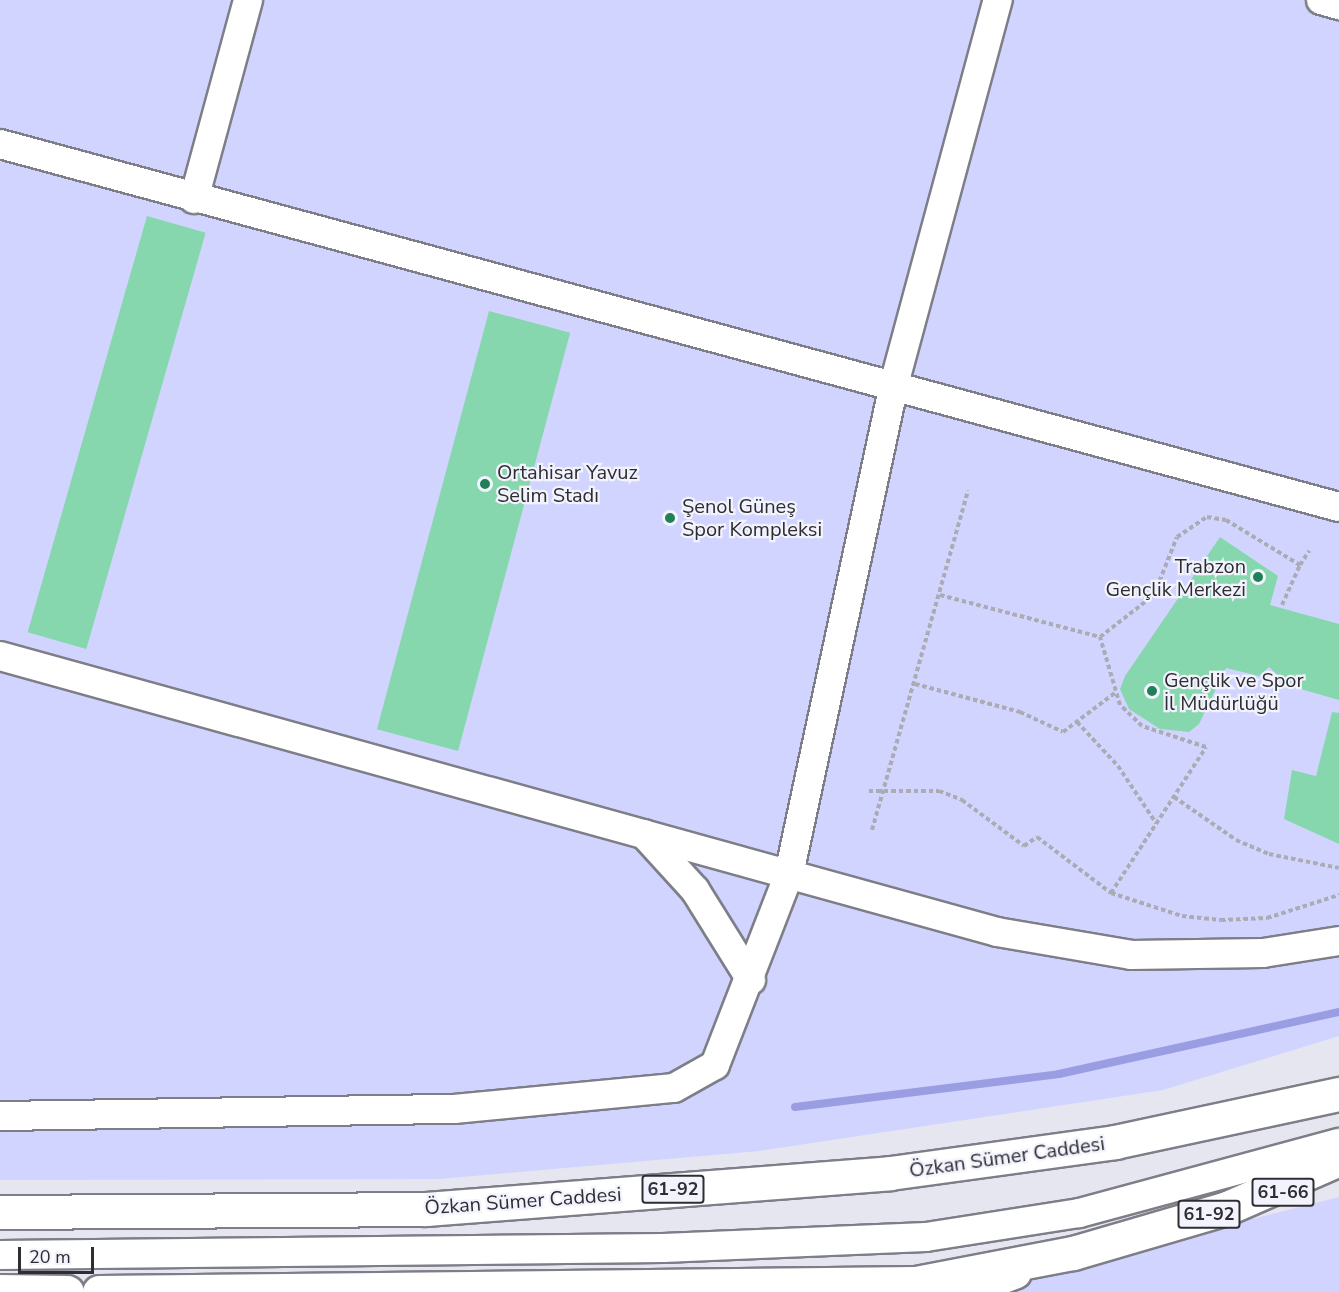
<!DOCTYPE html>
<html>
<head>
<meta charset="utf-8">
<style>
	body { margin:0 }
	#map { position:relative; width:1339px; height:1292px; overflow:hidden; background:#e5e6ef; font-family:"Nunito Sans",sans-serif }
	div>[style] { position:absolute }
	.green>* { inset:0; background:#d1d4ff }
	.stream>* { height:8px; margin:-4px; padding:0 4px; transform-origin:4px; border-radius:4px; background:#9a9de2 }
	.building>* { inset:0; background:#86d7ad; transform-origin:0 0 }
	.path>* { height:4px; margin-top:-2px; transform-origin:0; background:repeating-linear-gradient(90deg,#abacb3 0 4.5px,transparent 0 7.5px) }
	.roads { filter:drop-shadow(2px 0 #7d7e87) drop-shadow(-2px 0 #7d7e87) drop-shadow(0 2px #7d7e87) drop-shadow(0 -2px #7d7e87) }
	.minor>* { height:28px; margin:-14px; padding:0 14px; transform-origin:14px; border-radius:14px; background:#fff }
	.major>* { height:33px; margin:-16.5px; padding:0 16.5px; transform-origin:16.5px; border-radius:16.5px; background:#fff }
	.dots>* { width:16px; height:16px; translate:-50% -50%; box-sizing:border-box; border:3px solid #f2f3fd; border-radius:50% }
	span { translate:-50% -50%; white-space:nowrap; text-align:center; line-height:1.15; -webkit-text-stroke:4.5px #f2f3fd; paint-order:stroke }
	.shield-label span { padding:2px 4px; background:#f2f3fd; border:2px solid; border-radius:4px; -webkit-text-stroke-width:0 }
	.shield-label { font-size:18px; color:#2e2e32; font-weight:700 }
	.poi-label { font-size:20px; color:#2e2e32 }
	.left { translate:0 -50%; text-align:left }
	.right { translate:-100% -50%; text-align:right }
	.street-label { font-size:20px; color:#2e2e32 }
	.scale { position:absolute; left:18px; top:1247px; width:76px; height:27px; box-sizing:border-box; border:3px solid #2e2e32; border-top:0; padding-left:8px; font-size:18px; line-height:21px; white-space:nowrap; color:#2e2e32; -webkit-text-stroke:4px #f2f3fd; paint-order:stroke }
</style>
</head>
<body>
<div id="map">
	<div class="green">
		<div style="clip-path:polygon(0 0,1339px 0,1339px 1036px,1163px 1090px,759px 1151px,439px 1179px,0 1180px)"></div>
		<div style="clip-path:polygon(1339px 1197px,1339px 1292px,1002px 1292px,1070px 1265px)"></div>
	</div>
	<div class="stream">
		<div style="left:795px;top:1107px;width:266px;rotate:-7.1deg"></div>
		<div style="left:1059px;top:1074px;width:287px;rotate:-12.5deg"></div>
	</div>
	<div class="building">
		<div style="left:147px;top:216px;width:61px;height:433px;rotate:16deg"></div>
		<div style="left:489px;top:311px;width:84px;height:433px;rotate:15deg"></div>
		<div style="clip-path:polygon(1220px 537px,1278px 576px,1270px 605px,1339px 624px,1339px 700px,1290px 686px,1269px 667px,1259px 676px,1226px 668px,1199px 724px,1189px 732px,1160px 729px,1129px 709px,1120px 689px,1125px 676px)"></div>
		<div style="clip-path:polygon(1332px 712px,1339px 713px,1339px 844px,1284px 819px,1292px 770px,1316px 776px)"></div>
	</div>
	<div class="path">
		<div style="left:940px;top:595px;width:165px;rotate:14.7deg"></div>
		<div style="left:1100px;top:637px;width:68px;rotate:-37.9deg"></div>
		<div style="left:1154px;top:595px;width:62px;rotate:-68.4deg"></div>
		<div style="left:1177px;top:537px;width:36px;rotate:-34deg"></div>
		<div style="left:1207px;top:517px;width:19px;rotate:9deg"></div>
		<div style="left:1226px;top:520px;width:87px;rotate:31.3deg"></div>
		<div style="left:1300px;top:565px;width:17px;rotate:-57deg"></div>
		<div style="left:1282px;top:605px;width:44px;rotate:-65.8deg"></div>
		<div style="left:915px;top:684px;width:109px;rotate:14.9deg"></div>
		<div style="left:1020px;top:712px;width:47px;rotate:24.9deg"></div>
		<div style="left:1063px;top:732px;width:65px;rotate:-36.9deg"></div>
		<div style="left:1077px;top:722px;width:60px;rotate:47deg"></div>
		<div style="left:1118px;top:766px;width:69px;rotate:56.3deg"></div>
		<div style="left:869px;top:791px;width:70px"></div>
		<div style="left:939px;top:791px;width:25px;rotate:21deg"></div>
		<div style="left:962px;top:800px;width:77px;rotate:36.6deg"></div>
		<div style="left:1024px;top:846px;width:16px;rotate:-35deg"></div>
		<div style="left:1037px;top:837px;width:93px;rotate:37.1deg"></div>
		<div style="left:1111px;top:893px;width:174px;rotate:-56.9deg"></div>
		<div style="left:1206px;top:747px;width:67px;rotate:-161.8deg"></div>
		<div style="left:1142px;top:726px;width:30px;rotate:-136deg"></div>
		<div style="left:1120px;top:705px;width:71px;rotate:-106.4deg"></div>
		<div style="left:1174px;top:797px;width:75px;rotate:34.7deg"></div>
		<div style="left:1236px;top:840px;width:36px;rotate:23deg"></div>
		<div style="left:1269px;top:854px;width:71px;rotate:11.3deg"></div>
		<div style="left:872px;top:830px;width:353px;rotate:-74.2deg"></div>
		<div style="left:1111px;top:893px;width:75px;rotate:17.9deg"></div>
		<div style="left:1182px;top:916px;width:39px;rotate:6deg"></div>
		<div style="left:1221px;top:920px;width:46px;rotate:-2.5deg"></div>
		<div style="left:1267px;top:918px;width:76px;rotate:-17.7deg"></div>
	</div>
	<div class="roads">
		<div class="minor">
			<div style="left:1321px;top:0;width:19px;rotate:16deg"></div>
			<div style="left:0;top:144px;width:1387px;rotate:15.17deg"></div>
			<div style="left:194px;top:199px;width:206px;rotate:-74.8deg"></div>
			<div style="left:0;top:656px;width:1034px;rotate:15.47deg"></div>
			<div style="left:997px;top:932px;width:136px;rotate:9.7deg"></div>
			<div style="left:1131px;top:955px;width:132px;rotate:-0.9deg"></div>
			<div style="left:1263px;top:953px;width:77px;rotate:-9deg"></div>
			<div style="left:644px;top:834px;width:76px;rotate:47.7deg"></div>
			<div style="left:695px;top:890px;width:106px;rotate:58.1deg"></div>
			<div style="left:0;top:1116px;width:454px;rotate:-0.9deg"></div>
			<div style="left:454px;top:1109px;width:221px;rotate:-5.5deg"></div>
			<div style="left:674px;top:1088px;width:47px;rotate:-29.3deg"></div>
			<div style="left:715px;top:1065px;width:205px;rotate:-68.8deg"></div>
			<div style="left:789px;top:874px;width:497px;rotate:-77.9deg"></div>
			<div style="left:893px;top:388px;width:402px;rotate:-74.9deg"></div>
			<div style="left:0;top:1255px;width:663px;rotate:-0.6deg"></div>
			<div style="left:663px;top:1248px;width:263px;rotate:-2.4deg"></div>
			<div style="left:926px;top:1237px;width:155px;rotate:-8.9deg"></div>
			<div style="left:1079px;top:1213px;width:269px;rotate:-15.1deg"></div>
			<div style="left:969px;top:1292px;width:51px;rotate:-20.6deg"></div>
		</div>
		<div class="major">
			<div style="left:0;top:1212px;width:426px;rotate:-0.4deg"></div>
			<div style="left:426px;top:1209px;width:465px;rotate:-4.4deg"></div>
			<div style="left:890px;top:1173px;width:227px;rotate:-7.8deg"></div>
			<div style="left:1115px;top:1142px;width:229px;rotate:-12.1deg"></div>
			<div style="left:0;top:1291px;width:67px;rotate:0.9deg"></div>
			<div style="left:99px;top:1292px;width:816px;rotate:-0.63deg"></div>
			<div style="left:915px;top:1283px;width:161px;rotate:-10.8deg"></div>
			<div style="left:1073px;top:1253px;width:160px;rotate:-16.3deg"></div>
			<div style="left:1227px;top:1208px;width:122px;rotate:-23.6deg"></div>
		</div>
	</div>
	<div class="dots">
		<div style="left:485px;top:484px;background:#208057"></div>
		<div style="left:670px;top:518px;background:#208057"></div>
		<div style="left:1258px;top:577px;background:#208057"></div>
		<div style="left:1152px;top:691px;background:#208057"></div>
	</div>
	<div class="shield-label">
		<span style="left:673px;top:1189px">61-92</span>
		<span style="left:1283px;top:1192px">61-66</span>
		<span style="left:1209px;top:1214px">61-92</span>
	</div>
	<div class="poi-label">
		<span class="left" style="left:497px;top:484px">Ortahisar Yavuz<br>Selim Stadı</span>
		<span class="left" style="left:682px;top:518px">Şenol Güneş<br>Spor Kompleksi</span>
		<span class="right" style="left:1246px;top:578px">Trabzon<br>Gençlik Merkezi</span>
		<span class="left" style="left:1164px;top:692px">Gençlik ve Spor<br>İl Müdürlüğü</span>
	</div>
	<div class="street-label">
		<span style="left:1007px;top:1157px;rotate:-8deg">Özkan Sümer Caddesi</span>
		<span style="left:523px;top:1201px;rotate:-4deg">Özkan Sümer Caddesi</span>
	</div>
	<div class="scale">20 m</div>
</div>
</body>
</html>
